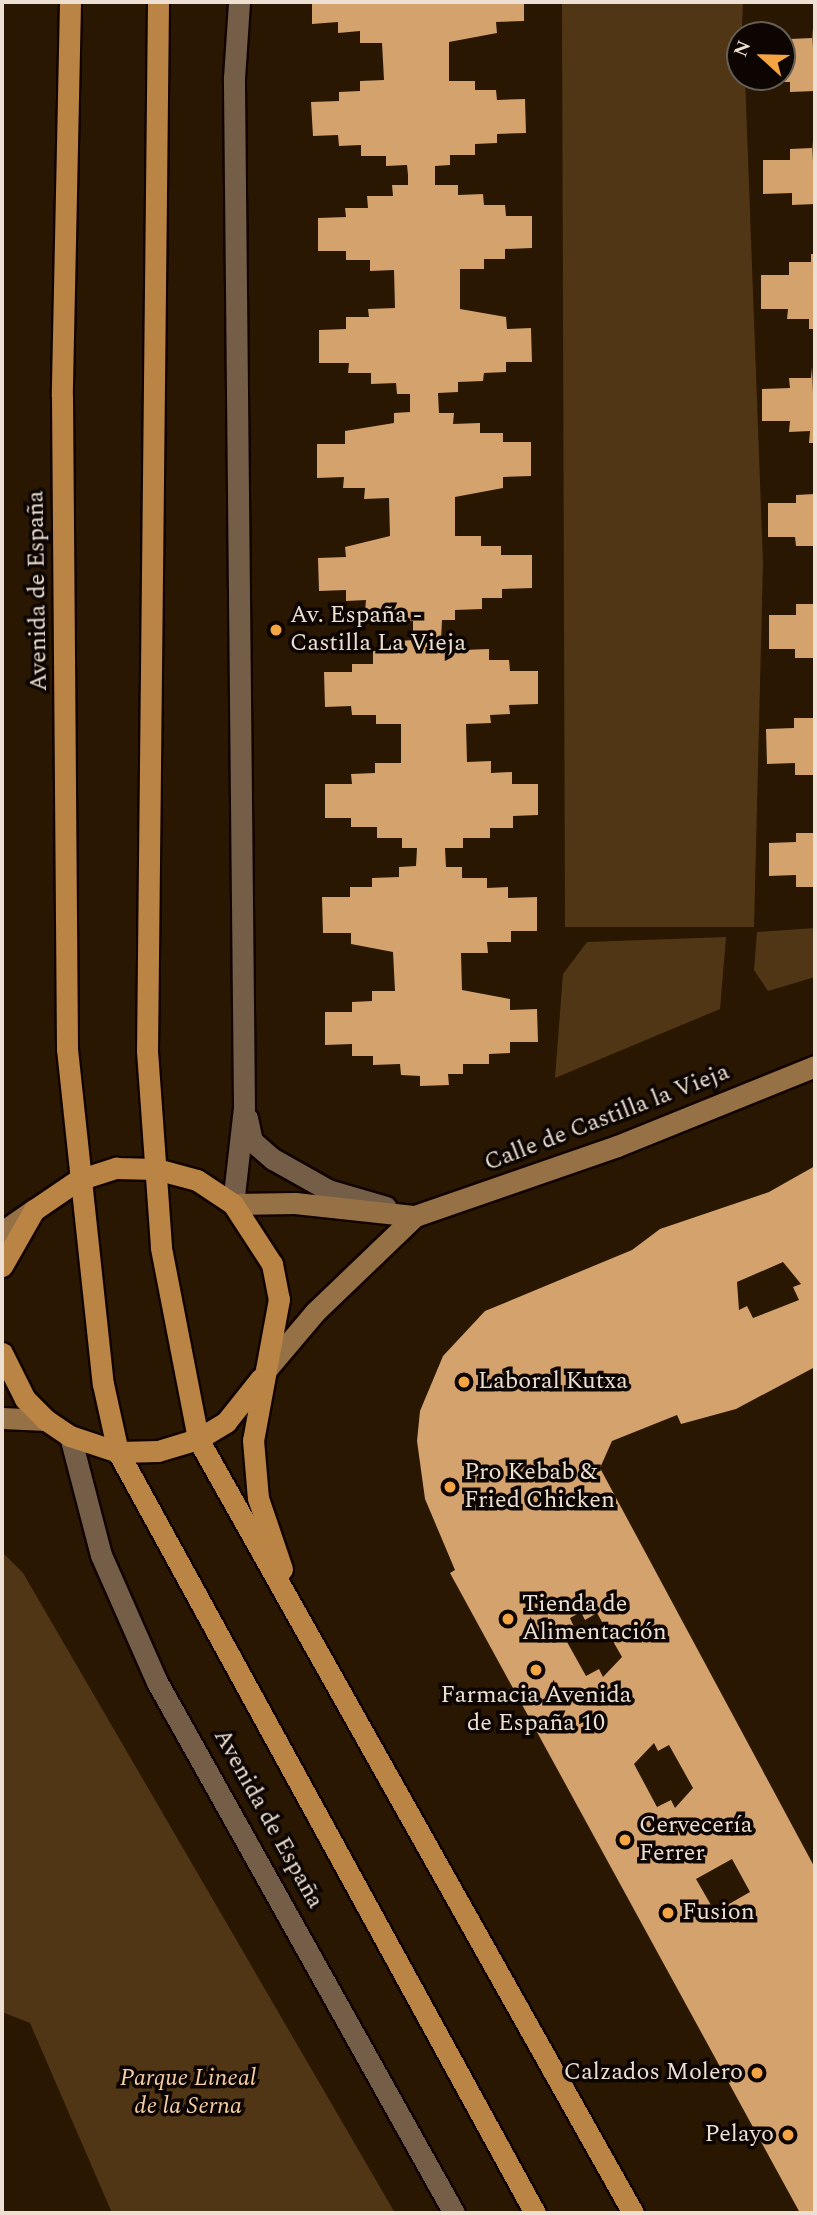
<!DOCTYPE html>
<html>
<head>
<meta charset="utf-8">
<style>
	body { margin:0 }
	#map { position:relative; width:817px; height:2215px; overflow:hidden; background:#291702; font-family:Spectral,serif }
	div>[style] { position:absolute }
	.green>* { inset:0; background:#513616 }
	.building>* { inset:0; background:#d3a26d }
	.roads { filter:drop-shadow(2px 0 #110300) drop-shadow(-2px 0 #110300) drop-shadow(0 2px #110300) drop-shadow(0 -2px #110300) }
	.street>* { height:21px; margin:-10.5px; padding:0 10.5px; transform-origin:10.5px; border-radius:10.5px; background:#745e47 }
	.secondary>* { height:21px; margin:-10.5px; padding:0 10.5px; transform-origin:10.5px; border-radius:10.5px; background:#977146 }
	.primary>* { height:21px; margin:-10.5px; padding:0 10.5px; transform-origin:10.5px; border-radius:10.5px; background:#ba8445 }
	.dots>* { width:19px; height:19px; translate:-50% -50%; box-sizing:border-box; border:4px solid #0c0501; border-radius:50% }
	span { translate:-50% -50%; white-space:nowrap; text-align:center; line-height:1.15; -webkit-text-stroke:7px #0c0501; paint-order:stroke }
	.street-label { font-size:24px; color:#ede0d3 }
	.poi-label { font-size:24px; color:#ede0d3 }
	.left { translate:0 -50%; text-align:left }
	.right { translate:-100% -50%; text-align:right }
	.park-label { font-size:24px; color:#f6cda3; font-style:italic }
	.frame { position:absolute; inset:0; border:4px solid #ede0d3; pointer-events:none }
	.north { position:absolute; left:726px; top:21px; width:70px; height:70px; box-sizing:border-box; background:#0c0501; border:2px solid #665d55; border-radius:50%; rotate:292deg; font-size:19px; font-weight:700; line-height:28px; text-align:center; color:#ede0d3 }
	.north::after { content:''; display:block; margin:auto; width:24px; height:32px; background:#f4a443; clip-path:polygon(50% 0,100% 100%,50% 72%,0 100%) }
</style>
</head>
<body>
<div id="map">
	<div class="green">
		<div style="clip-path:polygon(562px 2px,743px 2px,740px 77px,745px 77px,763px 563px,754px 927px,565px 927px)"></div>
		<div style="clip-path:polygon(815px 928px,815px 977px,768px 991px,754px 970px,757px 932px)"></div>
		<div style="clip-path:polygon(726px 937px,720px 1009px,555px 1078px,563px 974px,587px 942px)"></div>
		<div style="clip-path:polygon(2px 1552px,23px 1573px,395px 2213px,112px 2213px,30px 2023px,2px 2012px)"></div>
	</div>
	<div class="building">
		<div style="clip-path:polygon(312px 2px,524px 2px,524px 21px,496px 22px,497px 33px,449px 42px,449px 81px,475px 81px,475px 90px,496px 90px,497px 100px,525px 99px,526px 133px,497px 134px,497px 143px,475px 144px,475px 155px,450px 155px,450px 165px,435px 166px,435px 185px,458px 185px,458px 195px,483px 194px,484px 205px,505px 205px,506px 216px,532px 216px,532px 248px,505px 249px,505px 259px,484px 259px,484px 269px,460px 269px,460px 309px,506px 317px,507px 329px,531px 328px,532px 362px,506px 362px,506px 372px,484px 373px,483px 381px,458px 382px,458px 392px,438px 393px,439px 413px,454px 413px,453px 424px,480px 423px,480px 433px,503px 433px,503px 442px,531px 442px,531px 476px,503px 477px,503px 488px,455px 497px,455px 536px,481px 536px,481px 546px,501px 546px,501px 555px,532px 555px,532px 588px,502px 589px,502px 598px,482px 598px,482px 609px,455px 610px,455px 620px,442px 620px,441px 641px,464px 640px,464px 650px,489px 649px,489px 660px,509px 660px,510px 671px,538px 671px,538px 704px,509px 705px,510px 714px,490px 715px,491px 723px,466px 724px,467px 762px,491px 761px,491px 773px,512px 772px,512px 784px,538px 784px,538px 815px,513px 816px,513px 828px,490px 828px,490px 838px,463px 838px,463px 848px,445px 848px,446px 867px,462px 867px,462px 878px,487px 878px,487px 888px,508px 887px,508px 898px,537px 897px,537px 931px,511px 931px,511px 942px,487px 942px,488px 953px,461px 953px,462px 990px,510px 999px,510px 1010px,537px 1009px,538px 1042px,510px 1042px,510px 1053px,489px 1054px,489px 1064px,463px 1064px,463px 1074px,448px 1074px,449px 1085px,420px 1086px,420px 1076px,401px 1075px,400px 1064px,373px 1065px,373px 1056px,352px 1056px,352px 1044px,325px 1045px,325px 1012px,352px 1012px,352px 1002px,372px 1001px,372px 991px,395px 991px,393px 952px,351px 944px,351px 933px,323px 933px,322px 897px,350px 897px,350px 887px,372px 887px,372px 878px,399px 877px,399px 867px,416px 866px,417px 848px,402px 848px,402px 838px,377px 838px,377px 827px,351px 827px,351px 818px,325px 818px,325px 784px,352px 784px,351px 774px,375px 773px,375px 763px,401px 763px,401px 724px,376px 724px,376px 715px,352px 715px,351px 706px,325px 707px,324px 672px,352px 672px,352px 664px,373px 664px,373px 651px,399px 651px,399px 641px,413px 640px,413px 621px,390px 622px,390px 612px,365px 611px,366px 600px,346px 601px,346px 590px,319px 591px,318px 558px,346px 557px,345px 547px,390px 536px,389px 498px,364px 499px,365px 488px,343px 488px,344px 477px,317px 478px,317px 444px,345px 444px,345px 431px,394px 423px,394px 413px,410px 412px,410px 394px,397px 394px,396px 383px,371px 384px,371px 373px,348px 373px,349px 363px,319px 363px,319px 330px,346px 329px,346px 317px,369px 317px,368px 309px,395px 308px,394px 270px,370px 271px,370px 260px,346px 260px,346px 251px,318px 251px,318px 218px,346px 217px,345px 208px,368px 208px,367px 196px,393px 196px,392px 185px,408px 185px,408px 175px,407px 165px,386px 166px,386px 156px,361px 156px,361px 145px,339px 146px,338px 135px,313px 136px,311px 102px,339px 101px,339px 92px,360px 91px,360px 81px,384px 80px,382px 43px,360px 43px,360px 31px,338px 33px,338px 22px,312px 24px)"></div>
		<div style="clip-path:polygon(812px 27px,815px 91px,790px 92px,790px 82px,762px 82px,762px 77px,782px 77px,782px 48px,790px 48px,790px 39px,812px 38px)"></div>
		<div style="clip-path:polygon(812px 140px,815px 204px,792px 205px,792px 193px,763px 194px,763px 160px,790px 160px,790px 149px,812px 148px)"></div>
		<div style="clip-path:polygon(811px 254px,815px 254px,815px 329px,809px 329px,809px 319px,787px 319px,788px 309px,761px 309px,761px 275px,789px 275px,789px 262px,811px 262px)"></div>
		<div style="clip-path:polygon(812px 367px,815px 443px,809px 443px,810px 431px,789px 432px,790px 421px,762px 421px,762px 389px,790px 388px,789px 378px,811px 378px)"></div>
		<div style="clip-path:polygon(815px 494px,815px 546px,796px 546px,795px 537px,768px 537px,768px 503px,796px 503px,796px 495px)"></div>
		<div style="clip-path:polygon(796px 604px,815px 604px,815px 658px,795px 658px,795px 649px,769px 649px,769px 615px,796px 615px)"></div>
		<div style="clip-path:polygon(794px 718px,815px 718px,815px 775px,795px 775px,795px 763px,767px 764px,766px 729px,794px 728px)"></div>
		<div style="clip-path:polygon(796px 833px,815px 833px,815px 887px,796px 887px,796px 875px,769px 876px,769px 843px,796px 842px)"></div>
		<div style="clip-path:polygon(evenodd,815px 1166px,815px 1367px,736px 1409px,681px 1424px,677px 1415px,612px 1441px,600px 1468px,815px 1868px,815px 2213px,800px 2213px,450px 1573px,455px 1570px,425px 1499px,417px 1441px,420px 1411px,443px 1356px,485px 1311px,632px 1250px,660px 1229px,769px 1192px,815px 1166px,783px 1262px,801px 1284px,793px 1287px,799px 1300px,753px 1318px,747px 1306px,739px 1310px,737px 1282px,783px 1262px,815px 1166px,581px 1612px,585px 1620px,597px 1613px,622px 1657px,603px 1677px,599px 1669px,586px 1676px,562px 1633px,574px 1627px,570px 1618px,581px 1612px,815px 1166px,654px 1743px,658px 1751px,669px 1745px,693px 1788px,675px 1808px,671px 1800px,657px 1807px,634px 1764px,654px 1743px,815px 1166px,732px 1859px,750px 1892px,715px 1912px,696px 1879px,732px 1859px)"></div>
	</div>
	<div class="roads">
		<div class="street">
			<div style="left:247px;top:1118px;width:24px;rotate:78deg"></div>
			<div style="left:252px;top:1141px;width:28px;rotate:41deg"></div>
			<div style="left:273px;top:1159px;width:63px;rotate:29.4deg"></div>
			<div style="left:328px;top:1190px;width:60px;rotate:16.3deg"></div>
			<div style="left:233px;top:1204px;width:97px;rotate:-83.5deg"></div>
			<div style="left:244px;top:1108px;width:1030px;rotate:-90.56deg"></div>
			<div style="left:234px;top:78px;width:76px;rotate:-86.2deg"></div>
			<div style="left:70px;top:1436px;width:123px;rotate:75.4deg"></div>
			<div style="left:101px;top:1555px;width:139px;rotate:66.2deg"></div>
			<div style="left:157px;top:1682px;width:608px;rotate:60.78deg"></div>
		</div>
		<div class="secondary">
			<div style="left:233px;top:1204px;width:62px;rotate:-0.9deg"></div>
			<div style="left:295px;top:1203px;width:121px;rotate:6.2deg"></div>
			<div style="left:415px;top:1216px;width:214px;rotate:-19.1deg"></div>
			<div style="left:617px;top:1146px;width:214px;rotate:-22deg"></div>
			<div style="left:2px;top:1232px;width:39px;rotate:-35deg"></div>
			<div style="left:266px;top:1370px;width:76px;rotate:-49.8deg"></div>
			<div style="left:315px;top:1312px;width:139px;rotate:-43.8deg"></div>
			<div style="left:2px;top:1418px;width:44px;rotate:2.6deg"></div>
		</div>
		<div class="primary">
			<div style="left:70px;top:2px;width:394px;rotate:91.2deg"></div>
			<div style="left:62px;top:396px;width:653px;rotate:89.56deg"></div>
			<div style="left:67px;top:1049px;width:337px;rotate:83.9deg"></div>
			<div style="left:103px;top:1384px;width:70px;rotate:77.6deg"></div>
			<div style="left:118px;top:1452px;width:868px;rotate:61.28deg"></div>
			<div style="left:158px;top:2px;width:1049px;rotate:90.6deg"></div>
			<div style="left:147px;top:1051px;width:197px;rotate:85.9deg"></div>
			<div style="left:161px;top:1248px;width:195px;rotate:79deg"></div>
			<div style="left:198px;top:1439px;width:888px;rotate:60.66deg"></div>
			<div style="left:2px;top:1266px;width:64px;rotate:-60.3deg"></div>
			<div style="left:34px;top:1210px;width:53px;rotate:-34.3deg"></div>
			<div style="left:78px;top:1180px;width:40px;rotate:-18deg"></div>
			<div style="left:116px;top:1168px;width:40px;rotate:1.4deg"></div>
			<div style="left:156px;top:1169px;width:42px;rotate:15deg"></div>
			<div style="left:197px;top:1180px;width:43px;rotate:33.7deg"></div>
			<div style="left:233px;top:1204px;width:72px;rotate:57deg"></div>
			<div style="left:272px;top:1264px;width:36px;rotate:79deg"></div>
			<div style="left:279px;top:1299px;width:143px;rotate:100.4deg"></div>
			<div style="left:253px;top:1440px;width:58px;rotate:85.1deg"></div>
			<div style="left:258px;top:1498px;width:75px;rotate:71.3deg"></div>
			<div style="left:2px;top:1353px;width:51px;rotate:63.4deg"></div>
			<div style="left:25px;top:1399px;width:30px;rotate:45deg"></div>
			<div style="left:46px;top:1420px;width:29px;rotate:34deg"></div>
			<div style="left:70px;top:1436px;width:51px;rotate:18.4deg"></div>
			<div style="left:118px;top:1452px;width:40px;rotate:-1.4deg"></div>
			<div style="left:158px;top:1451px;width:42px;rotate:-16.7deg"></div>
			<div style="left:198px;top:1439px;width:33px;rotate:-31deg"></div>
			<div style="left:226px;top:1422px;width:56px;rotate:-51.5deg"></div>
		</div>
	</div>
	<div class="dots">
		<div style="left:276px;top:630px;background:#f4a443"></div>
		<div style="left:464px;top:1382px;background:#f4a443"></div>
		<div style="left:450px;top:1487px;background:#f4a443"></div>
		<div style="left:508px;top:1619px;background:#f4a443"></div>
		<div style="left:536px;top:1670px;background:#f4a443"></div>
		<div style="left:625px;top:1840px;background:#f4a443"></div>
		<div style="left:668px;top:1913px;background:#f4a443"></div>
		<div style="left:757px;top:2073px;background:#f4a443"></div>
		<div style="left:788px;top:2135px;background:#f4a443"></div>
	</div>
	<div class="street-label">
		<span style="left:38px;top:591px;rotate:-91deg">Avenida de España</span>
		<span style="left:607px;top:1118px;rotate:-21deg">Calle de Castilla la Vieja</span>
		<span style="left:268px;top:1819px;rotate:61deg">Avenida de España</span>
	</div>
	<div class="poi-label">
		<span class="left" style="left:290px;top:630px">Av. España -<br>Castilla La Vieja</span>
		<span class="left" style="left:478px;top:1382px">Laboral Kutxa</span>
		<span class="left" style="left:464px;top:1487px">Pro Kebab &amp;<br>Fried Chicken</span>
		<span class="left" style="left:522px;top:1619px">Tienda de<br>Alimentación</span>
		<span style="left:536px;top:1710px">Farmacia Avenida<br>de España 10</span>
		<span class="left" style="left:639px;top:1840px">Cervecería<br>Ferrer</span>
		<span class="left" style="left:682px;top:1913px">Fusion</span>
		<span class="right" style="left:743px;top:2073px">Calzados Molero</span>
		<span class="right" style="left:774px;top:2135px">Pelayo</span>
	</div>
	<div class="park-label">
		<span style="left:188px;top:2093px">Parque Lineal<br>de la Serna</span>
	</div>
	<div class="frame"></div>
	<div class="north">N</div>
</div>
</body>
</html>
